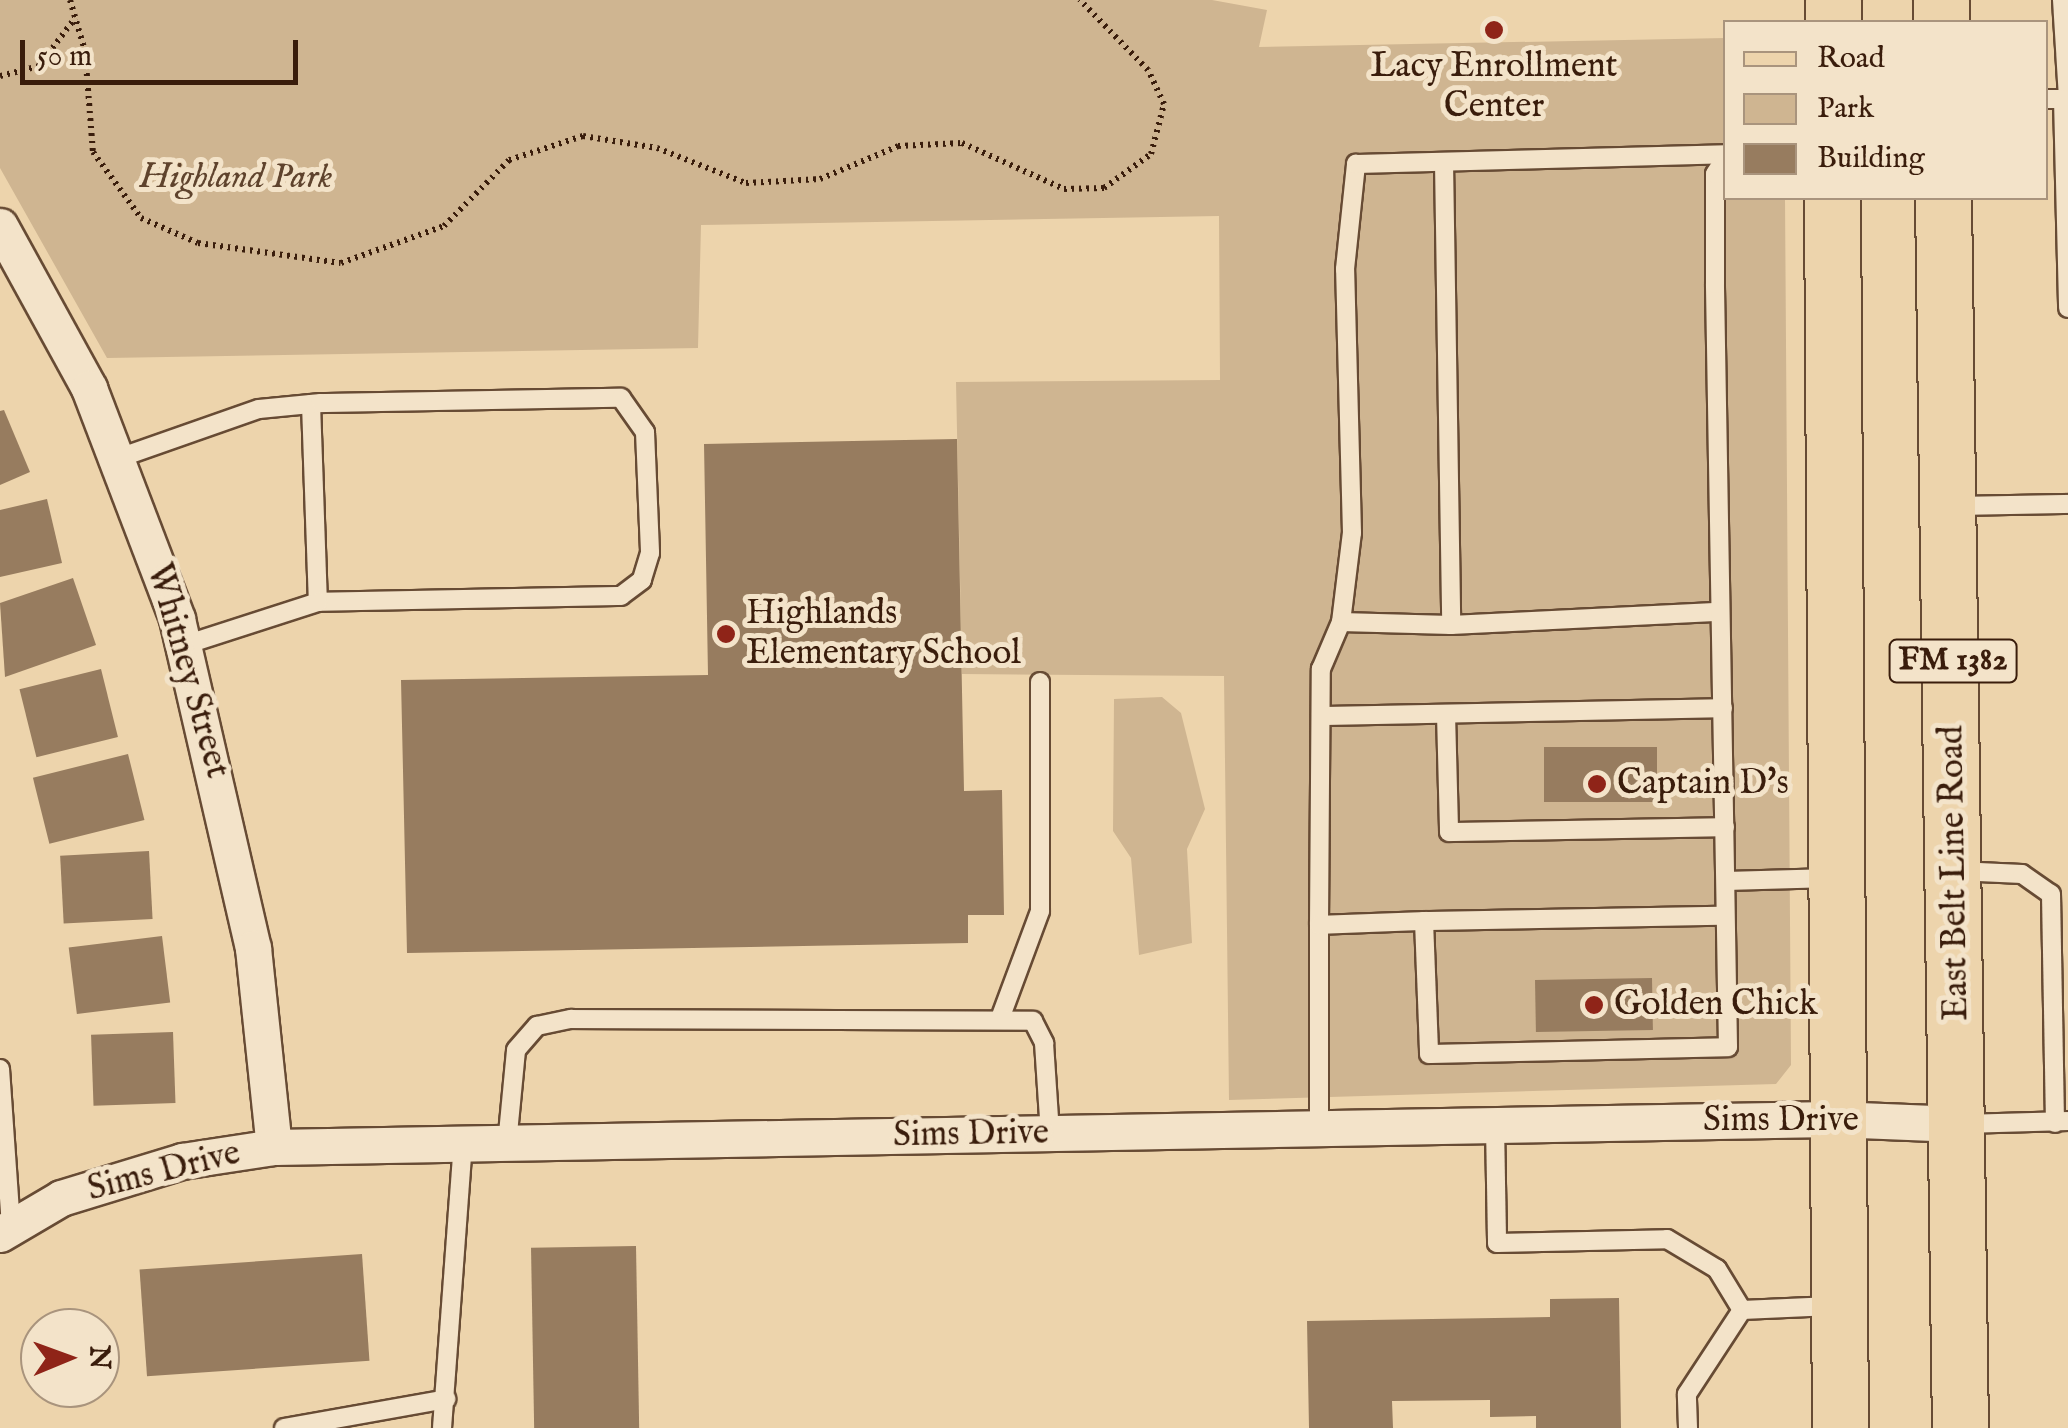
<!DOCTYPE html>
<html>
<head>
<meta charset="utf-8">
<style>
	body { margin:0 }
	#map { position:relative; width:2068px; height:1428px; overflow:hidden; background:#edd4ac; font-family:"IM FELL English",serif }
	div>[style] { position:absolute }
	.green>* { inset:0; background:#cfb591 }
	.building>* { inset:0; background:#977c5f; transform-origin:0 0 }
	.path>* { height:6px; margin-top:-3px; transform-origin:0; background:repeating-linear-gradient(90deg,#3a1d0c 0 2.5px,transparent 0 7.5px) }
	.roads { filter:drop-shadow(2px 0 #674b34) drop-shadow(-2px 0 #674b34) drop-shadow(0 2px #674b34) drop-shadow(0 -2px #674b34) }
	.lane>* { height:18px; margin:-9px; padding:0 9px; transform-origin:9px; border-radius:9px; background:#f3e3c9 }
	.street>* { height:35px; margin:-17.5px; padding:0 17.5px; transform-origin:17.5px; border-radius:17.5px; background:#f3e3c9 }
	.primary>* { height:55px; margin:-27.5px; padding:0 27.5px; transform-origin:27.5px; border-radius:27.5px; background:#edd4ac }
	.dots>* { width:28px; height:28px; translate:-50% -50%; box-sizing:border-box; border:5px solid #f3e3c9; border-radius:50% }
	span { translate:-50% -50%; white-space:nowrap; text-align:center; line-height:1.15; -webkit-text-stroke:10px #f3e3c9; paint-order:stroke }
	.shield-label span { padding:2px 8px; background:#f3e3c9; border:2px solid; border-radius:8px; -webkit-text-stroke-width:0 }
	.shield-label { font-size:32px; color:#3a1d0c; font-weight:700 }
	.poi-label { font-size:35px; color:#3a1d0c }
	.left { translate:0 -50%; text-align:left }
	.park-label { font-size:35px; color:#5f432d; font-style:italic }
	.street-label { font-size:35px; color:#3a1d0c }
	.legend { position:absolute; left:1723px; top:20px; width:325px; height:180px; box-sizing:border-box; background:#f3e3c9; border:2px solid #a9947d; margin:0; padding:12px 18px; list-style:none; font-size:30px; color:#3a1d0c }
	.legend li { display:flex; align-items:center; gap:20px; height:50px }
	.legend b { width:50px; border:2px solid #a9947d }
	.north { position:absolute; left:20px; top:1308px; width:100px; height:100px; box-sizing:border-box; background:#f3e3c9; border:2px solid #a9947d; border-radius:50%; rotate:89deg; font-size:28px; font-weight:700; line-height:40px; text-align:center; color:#3a1d0c }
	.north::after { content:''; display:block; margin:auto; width:35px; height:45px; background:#8f2418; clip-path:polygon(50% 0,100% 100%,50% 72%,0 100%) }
	.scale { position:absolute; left:20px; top:40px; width:278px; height:45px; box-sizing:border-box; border:5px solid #3a1d0c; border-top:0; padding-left:12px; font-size:30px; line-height:35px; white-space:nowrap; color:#3a1d0c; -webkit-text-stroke:8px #f3e3c9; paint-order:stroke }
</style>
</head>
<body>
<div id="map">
	<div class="green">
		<div style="clip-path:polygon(0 0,1212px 0,1267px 10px,1259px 47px,1725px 38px,1726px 198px,1785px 198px,1791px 1065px,1776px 1084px,1229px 1100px,1224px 676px,962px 674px,956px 382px,1220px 380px,1219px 216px,701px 225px,698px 348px,107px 358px,0 168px)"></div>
		<div style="clip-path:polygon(1162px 697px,1181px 713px,1205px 809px,1187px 849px,1192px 943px,1139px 955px,1131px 858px,1113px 831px,1114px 699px)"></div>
	</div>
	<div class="building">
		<div style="clip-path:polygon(4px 410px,30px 472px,0 485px,0 411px)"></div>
		<div style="clip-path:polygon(957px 439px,964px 791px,1002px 790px,1004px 915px,968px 915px,968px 943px,407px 953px,401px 680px,708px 675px,704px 444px)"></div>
		<div style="clip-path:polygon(47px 499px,62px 563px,0 577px,0 510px)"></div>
		<div style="clip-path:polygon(73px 578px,96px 645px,5px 677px,0 603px)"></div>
		<div style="left:101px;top:669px;width:70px;height:84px;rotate:76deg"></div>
		<div style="left:1657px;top:747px;width:55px;height:113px;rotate:90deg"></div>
		<div style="left:128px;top:754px;width:68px;height:98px;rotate:76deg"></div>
		<div style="left:149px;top:851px;width:68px;height:89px;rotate:87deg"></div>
		<div style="left:162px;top:936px;width:67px;height:94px;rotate:83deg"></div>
		<div style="left:1652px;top:978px;width:52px;height:117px;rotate:89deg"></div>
		<div style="left:173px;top:1032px;width:71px;height:82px;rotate:88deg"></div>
		<div style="left:636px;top:1246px;width:182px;height:105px;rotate:89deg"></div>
		<div style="left:362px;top:1254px;width:107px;height:223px;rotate:86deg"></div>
		<div style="clip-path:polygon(1619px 1298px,1621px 1428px,1536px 1428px,1536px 1416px,1490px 1417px,1490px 1400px,1392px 1401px,1393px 1428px,1309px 1428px,1307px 1321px,1550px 1317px,1550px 1299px)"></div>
	</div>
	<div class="path">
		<div style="left:70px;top:0;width:53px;rotate:73.6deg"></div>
		<div style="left:85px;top:51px;width:101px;rotate:85.5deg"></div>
		<div style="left:93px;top:152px;width:82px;rotate:54deg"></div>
		<div style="left:141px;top:218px;width:62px;rotate:23.7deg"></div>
		<div style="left:198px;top:243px;width:144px;rotate:8deg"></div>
		<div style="left:341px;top:263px;width:109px;rotate:-19.8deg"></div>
		<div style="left:444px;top:226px;width:93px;rotate:-45.4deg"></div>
		<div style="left:509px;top:160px;width:78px;rotate:-18deg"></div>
		<div style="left:583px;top:136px;width:75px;rotate:9.2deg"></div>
		<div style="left:657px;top:148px;width:96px;rotate:21.5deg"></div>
		<div style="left:746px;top:183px;width:74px;rotate:-3.1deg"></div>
		<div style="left:820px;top:179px;width:85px;rotate:-22.9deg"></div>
		<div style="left:898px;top:146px;width:64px;rotate:-2.7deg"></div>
		<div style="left:962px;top:143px;width:112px;rotate:24.3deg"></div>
		<div style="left:1064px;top:189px;width:40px;rotate:-1.4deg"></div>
		<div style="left:1104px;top:188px;width:58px;rotate:-35.9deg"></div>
		<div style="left:1151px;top:154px;width:52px;rotate:-75.4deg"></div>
		<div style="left:1164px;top:104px;width:38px;rotate:-115deg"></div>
		<div style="left:1148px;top:70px;width:98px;rotate:-134.2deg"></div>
		<div style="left:0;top:76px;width:40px;rotate:-14.4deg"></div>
		<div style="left:39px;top:66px;width:60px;rotate:-53.1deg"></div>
	</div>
	<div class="roads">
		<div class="lane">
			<div style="left:2062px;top:0;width:99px;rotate:86.5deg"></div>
			<div style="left:2046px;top:99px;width:17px"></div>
			<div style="left:2063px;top:99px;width:209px;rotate:88.6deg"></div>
			<div style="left:1444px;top:162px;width:463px;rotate:89.1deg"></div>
			<div style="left:1451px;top:625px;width:269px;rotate:-2.8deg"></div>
			<div style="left:311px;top:404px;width:198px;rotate:88deg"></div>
			<div style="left:116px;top:459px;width:151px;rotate:-19.3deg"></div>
			<div style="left:259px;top:409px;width:62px;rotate:-5.5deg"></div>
			<div style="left:321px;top:403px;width:300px;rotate:-1deg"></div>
			<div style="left:621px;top:398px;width:42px;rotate:54.8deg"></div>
			<div style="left:645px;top:432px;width:121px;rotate:87.6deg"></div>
			<div style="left:650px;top:553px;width:28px;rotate:107deg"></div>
			<div style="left:642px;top:580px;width:26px;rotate:143deg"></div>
			<div style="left:621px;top:596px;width:303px;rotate:178.9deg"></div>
			<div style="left:318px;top:602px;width:140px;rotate:162.1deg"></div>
			<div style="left:1952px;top:506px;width:116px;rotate:-1deg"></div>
			<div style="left:1341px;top:622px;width:110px;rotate:1.6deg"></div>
			<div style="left:1446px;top:714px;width:118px;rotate:88.5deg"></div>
			<div style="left:1449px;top:832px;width:276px;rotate:-1deg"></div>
			<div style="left:1321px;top:716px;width:402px;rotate:-1.1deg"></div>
			<div style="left:1957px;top:871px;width:65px;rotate:2.6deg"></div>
			<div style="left:2022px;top:874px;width:35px;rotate:35deg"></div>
			<div style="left:2051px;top:894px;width:229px;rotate:89deg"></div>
			<div style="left:1726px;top:881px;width:106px;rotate:-1.6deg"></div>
			<div style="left:1424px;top:921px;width:301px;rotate:-1deg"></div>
			<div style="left:1319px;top:925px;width:256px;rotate:-89.6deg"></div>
			<div style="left:1321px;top:669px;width:51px;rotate:-66.9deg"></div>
			<div style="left:1341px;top:622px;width:90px;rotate:-83deg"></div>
			<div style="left:1352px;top:533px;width:264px;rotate:-91.5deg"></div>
			<div style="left:1345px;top:269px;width:106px;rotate:-84deg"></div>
			<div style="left:1356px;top:164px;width:370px;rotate:-1.5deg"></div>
			<div style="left:1001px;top:1016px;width:112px;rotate:-69.6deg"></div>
			<div style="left:1040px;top:911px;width:229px;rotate:-90deg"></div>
			<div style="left:0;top:1069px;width:158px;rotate:86deg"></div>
			<div style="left:1963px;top:1124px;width:105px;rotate:-1.6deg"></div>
			<div style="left:1495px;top:1125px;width:118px;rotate:89deg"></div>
			<div style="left:1497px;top:1243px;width:170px;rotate:-1.3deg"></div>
			<div style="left:1667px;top:1239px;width:58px;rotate:31deg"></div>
			<div style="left:1717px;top:1269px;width:48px;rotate:58.6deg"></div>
			<div style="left:1742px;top:1310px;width:90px;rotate:-2.5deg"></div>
			<div style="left:1319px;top:1129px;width:204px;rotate:-90deg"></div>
			<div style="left:1319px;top:925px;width:105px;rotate:-2.2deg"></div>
			<div style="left:1424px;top:921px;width:133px;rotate:87.8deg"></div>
			<div style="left:1429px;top:1054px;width:299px;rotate:-1.3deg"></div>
			<div style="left:1728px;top:1047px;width:763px;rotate:-90.98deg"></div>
			<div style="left:1715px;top:284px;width:110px;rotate:-90deg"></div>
			<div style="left:1715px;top:174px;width:20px;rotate:-57deg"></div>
			<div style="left:507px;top:1144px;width:94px;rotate:-84.5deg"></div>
			<div style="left:516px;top:1050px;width:32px;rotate:-49deg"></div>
			<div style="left:537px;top:1026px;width:35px;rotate:-12deg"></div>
			<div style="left:571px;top:1019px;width:462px;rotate:0.2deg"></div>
			<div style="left:1033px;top:1021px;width:25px;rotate:63deg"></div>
			<div style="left:1044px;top:1043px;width:91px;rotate:86.2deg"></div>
			<div style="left:284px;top:1428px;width:165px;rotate:-10.1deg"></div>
			<div style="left:442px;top:1428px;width:284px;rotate:-85.8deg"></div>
			<div style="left:1688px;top:1428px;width:34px;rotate:-92deg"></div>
			<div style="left:1687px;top:1394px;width:100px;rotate:-56.8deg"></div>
		</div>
		<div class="street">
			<div style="left:0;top:226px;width:185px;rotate:61.2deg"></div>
			<div style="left:89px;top:388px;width:247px;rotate:69.1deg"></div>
			<div style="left:177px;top:619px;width:338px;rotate:77deg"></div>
			<div style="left:253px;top:948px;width:200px;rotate:84deg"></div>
			<div style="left:0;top:1234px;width:71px;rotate:-30.5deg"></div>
			<div style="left:61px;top:1198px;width:127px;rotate:-17deg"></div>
			<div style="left:182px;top:1161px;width:93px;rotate:-8.7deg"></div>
			<div style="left:274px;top:1147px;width:1560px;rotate:-1.03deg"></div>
			<div style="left:1834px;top:1119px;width:124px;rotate:2.3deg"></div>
		</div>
		<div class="primary">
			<div style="left:1833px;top:22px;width:22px;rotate:-90deg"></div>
			<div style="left:1941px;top:22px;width:22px;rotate:-90deg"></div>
			<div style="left:1832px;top:198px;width:1230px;rotate:89.63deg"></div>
			<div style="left:1943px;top:198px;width:1230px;rotate:89.21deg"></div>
		</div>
	</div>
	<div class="dots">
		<div style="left:1494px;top:30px;background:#8f2418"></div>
		<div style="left:726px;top:634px;background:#8f2418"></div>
		<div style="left:1597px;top:784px;background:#8f2418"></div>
		<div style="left:1594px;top:1005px;background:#8f2418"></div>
	</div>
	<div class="shield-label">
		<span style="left:1953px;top:661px">FM 1382</span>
	</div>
	<div class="poi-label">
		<span style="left:1494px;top:87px">Lacy Enrollment<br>Center</span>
		<span class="left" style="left:746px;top:634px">Highlands<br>Elementary School</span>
		<span class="left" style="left:1617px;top:784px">Captain D's</span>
		<span class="left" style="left:1614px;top:1005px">Golden Chick</span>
	</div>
	<div class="park-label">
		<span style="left:236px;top:178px">Highland Park</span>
	</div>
	<div class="street-label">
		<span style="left:187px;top:671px;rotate:74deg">Whitney Street</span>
		<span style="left:1955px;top:873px;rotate:-91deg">East Belt Line Road</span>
		<span style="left:1781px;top:1121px">Sims Drive</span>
		<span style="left:971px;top:1135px;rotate:-1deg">Sims Drive</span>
		<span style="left:164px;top:1172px;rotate:-14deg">Sims Drive</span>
	</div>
	<ul class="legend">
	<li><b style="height:12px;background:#edd4ac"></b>Road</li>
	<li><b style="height:28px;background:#cfb591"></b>Park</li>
	<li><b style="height:28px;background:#977c5f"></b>Building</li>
	</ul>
	<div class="north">N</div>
	<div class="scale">50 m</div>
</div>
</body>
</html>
